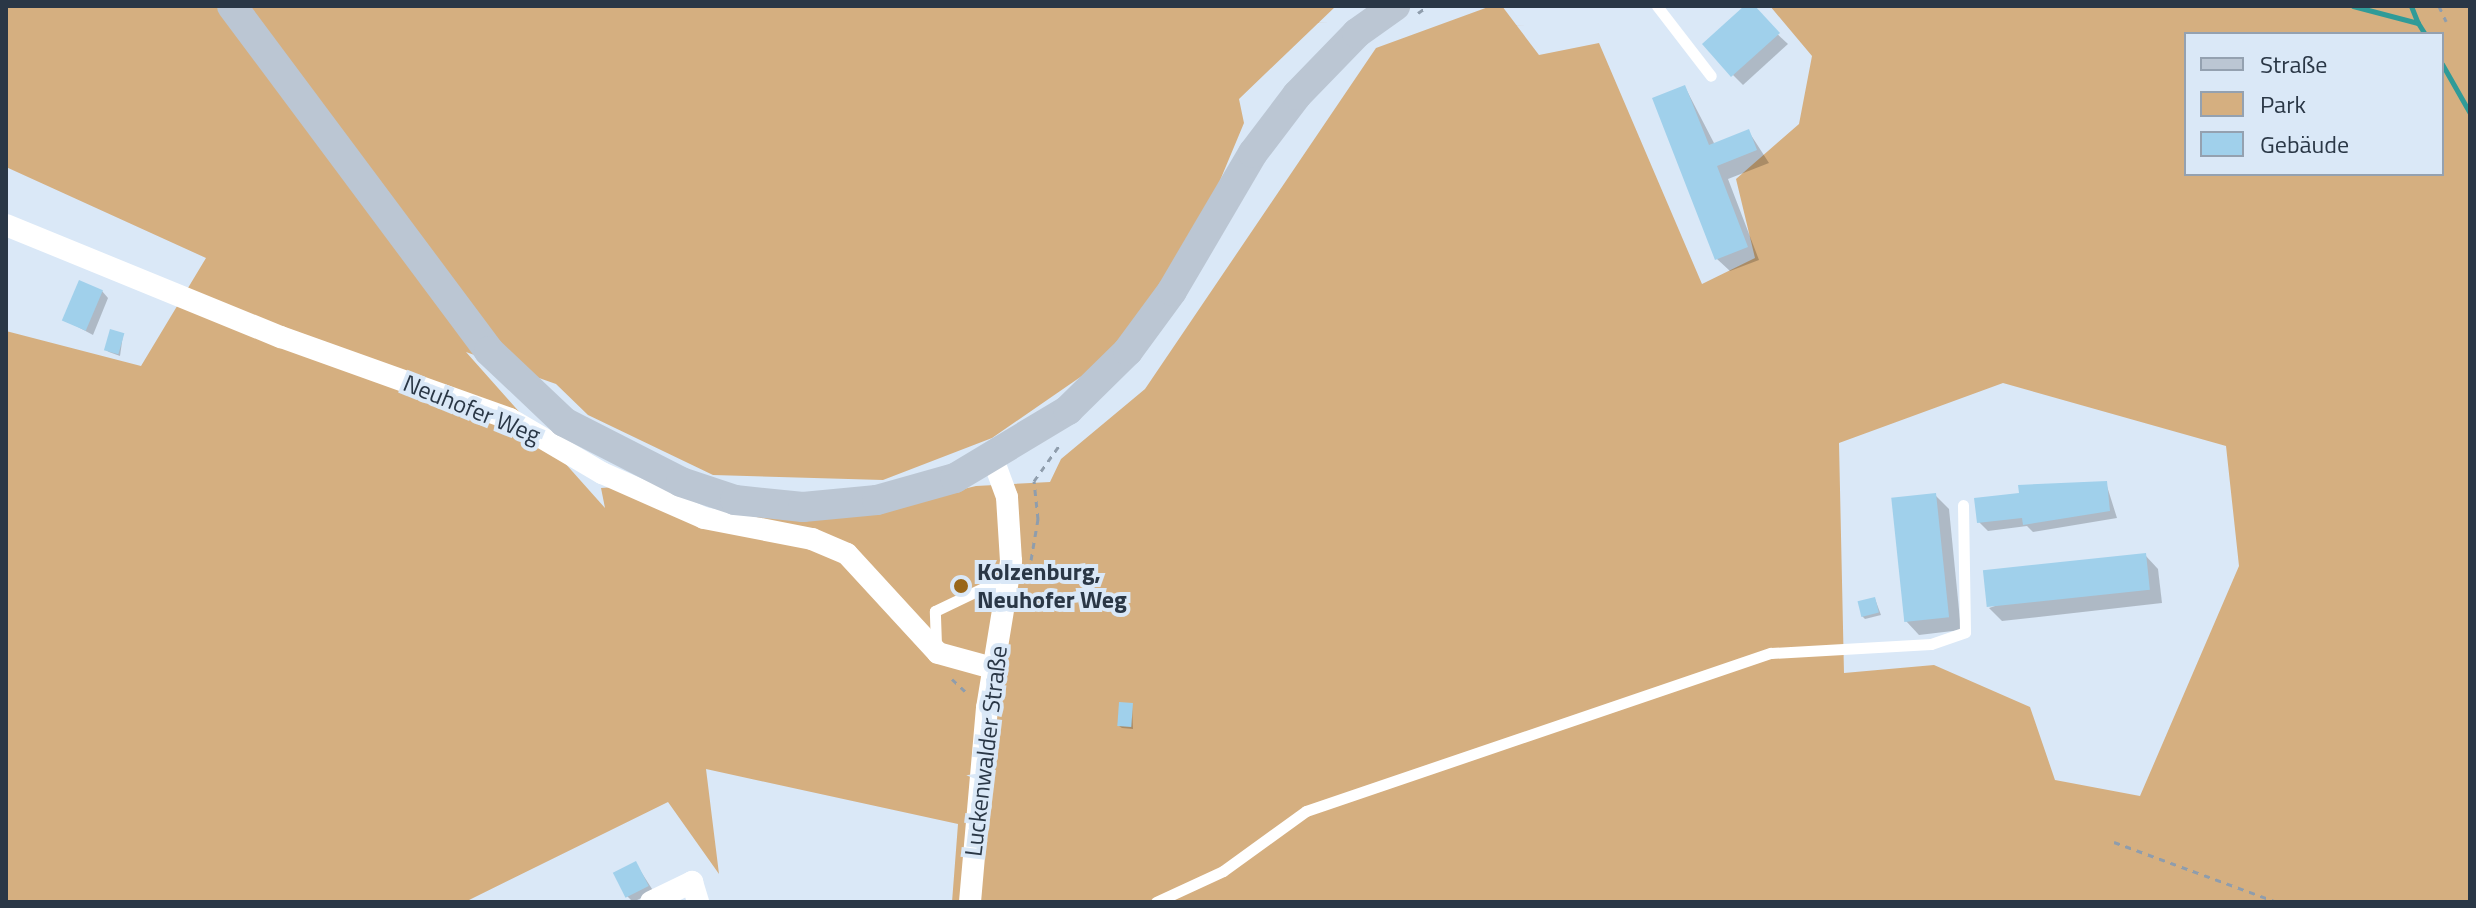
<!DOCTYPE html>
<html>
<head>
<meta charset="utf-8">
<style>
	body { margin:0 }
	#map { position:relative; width:2476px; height:908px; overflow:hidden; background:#dae8f7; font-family:"Titillium Web",sans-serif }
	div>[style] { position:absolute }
	.green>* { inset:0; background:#d5af80 }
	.shadow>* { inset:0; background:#0003 }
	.stream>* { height:5px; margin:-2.5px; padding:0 2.5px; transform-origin:2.5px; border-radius:2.5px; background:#309b98 }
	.building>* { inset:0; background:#a0d0eb; transform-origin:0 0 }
	.path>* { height:3px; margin-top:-1.5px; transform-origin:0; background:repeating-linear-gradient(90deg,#8f9dac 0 6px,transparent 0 12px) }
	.service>* { height:11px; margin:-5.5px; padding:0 5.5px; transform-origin:5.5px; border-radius:5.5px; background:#fff }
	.minor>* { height:22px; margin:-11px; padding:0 11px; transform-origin:11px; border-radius:11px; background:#fff }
	.secondary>* { height:30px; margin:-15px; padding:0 15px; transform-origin:15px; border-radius:15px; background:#bbc6d3 }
	.dots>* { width:22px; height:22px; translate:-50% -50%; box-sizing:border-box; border:4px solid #dae8f7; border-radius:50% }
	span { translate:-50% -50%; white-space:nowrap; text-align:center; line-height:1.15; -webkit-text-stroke:8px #dae8f7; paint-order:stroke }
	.street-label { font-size:24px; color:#2a3746 }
	.poi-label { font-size:24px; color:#2a3746; font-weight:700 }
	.left { translate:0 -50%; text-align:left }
	.frame { position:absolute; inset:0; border:8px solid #2a3746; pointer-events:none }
	.legend { position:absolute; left:2184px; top:32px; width:260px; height:144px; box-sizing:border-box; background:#dae8f7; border:2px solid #94a1b0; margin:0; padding:10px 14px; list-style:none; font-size:24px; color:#2a3746 }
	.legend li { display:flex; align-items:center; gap:16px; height:40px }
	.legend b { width:40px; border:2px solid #94a1b0 }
</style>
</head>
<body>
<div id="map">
	<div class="green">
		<div style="clip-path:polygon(evenodd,6px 6px,1336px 6px,1239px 99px,1244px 123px,1211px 202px,1137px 321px,1092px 369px,992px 438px,883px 480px,713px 475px,588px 415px,556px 384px,466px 352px,605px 508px,601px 488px,630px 486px,678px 512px,877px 510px,976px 486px,1050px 482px,1061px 459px,1145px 389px,1376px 48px,1491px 6px,1502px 6px,1539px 55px,1599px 43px,1702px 284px,1755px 258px,1736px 179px,1799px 124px,1812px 56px,1770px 6px,2470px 6px,2470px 902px,952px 902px,958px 824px,706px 769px,719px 874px,668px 802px,465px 902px,6px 902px,6px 331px,141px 366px,206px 258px,6px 167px,6px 6px,2186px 34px,2442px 34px,2442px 174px,2186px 174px,2186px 34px,6px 6px,2003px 383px,2226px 446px,2239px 566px,2140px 796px,2055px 780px,2030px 707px,1934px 665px,1844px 673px,1839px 443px,2003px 383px)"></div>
	</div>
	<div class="shadow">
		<div style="clip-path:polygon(1747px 6px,1788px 44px,1743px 85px,1733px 75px)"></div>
		<div style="clip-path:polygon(1685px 87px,1715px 145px,1749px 132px,1769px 163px,1728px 179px,1759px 260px,1730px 271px,1717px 259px)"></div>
		<div style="clip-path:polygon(102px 291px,108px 298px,93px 335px,65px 320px)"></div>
		<div style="clip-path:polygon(123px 335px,120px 356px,109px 352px,106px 350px)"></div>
		<div style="clip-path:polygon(2106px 483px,2117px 518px,2033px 532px,2027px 526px,1988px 531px,1979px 522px)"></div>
		<div style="clip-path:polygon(1935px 495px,1949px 509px,1961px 630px,1919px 635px,1906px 621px)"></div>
		<div style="clip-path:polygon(2145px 555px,2158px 569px,2162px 603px,2002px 621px,1989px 608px)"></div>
		<div style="clip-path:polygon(1875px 599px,1881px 615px,1865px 619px,1862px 616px)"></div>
		<div style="clip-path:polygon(1132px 705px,1133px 729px,1122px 728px,1119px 726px)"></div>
		<div style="clip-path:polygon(636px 864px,654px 892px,633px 902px,627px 896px)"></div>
	</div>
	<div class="stream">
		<div style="left:2353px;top:6px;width:67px;rotate:14.7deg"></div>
		<div style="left:2418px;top:23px;width:13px;rotate:58deg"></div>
		<div style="left:2411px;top:6px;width:18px;rotate:68deg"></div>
		<div style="left:2442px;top:64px;width:56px;rotate:60.3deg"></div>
	</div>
	<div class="building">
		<div style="clip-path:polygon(1744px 6px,1755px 6px,1780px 33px,1731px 77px,1702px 44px)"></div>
		<div style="clip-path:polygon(1685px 85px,1709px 145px,1749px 129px,1757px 150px,1717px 166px,1748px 247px,1715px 260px,1652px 98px)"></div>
		<div style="left:79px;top:280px;width:26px;height:44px;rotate:23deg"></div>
		<div style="left:110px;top:329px;width:15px;height:22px;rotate:16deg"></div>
		<div style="clip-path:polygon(2107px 481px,2110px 511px,2023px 525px,2022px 518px,1977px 523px,1974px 498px,2019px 493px,2018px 485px)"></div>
		<div style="left:1936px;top:493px;width:125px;height:45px;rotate:84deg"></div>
		<div style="left:2146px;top:553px;width:37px;height:164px;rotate:84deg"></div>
		<div style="left:1875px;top:597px;width:16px;height:18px;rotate:76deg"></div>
		<div style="left:1119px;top:702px;width:14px;height:24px;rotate:4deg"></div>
		<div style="left:636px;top:861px;width:28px;height:26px;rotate:63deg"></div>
	</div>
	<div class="path">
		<div style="left:2439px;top:6px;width:17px;rotate:65deg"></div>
		<div style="left:1418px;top:13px;width:12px;rotate:-35deg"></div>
		<div style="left:1031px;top:560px;width:42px;rotate:-80.3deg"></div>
		<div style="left:1038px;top:519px;width:38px;rotate:-96deg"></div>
		<div style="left:1034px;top:481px;width:47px;rotate:-54.6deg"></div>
		<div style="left:952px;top:679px;width:21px;rotate:43deg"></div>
		<div style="left:2114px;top:842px;width:174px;rotate:20.2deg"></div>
	</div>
	<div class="service">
		<div style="left:1657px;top:6px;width:88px;rotate:52.4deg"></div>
		<div style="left:936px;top:645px;width:34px;rotate:-92deg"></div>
		<div style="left:935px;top:611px;width:83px;rotate:-25.6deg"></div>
		<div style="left:1156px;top:902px;width:74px;rotate:-24.8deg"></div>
		<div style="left:1223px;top:871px;width:102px;rotate:-35.9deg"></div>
		<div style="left:1306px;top:811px;width:491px;rotate:-18.8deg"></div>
		<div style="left:1771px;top:653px;width:160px;rotate:-3.2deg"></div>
		<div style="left:1931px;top:644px;width:36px;rotate:-19deg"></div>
		<div style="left:1965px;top:632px;width:127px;rotate:-90.9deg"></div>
	</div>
	<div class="minor">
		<div style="left:6px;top:225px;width:297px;rotate:22.2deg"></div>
		<div style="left:281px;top:337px;width:243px;rotate:19.7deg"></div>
		<div style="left:510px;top:419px;width:107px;rotate:30.4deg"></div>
		<div style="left:602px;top:473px;width:111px;rotate:23.8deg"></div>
		<div style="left:704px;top:518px;width:110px;rotate:11deg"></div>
		<div style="left:812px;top:539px;width:38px;rotate:23deg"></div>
		<div style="left:847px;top:554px;width:134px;rotate:47.4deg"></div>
		<div style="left:938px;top:653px;width:57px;rotate:15.3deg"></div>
		<div style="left:651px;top:902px;width:46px;rotate:-26deg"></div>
		<div style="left:692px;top:882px;width:21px;rotate:73deg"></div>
		<div style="left:970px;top:902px;width:195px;rotate:-85deg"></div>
		<div style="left:987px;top:708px;width:149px;rotate:-80.7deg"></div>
		<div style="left:1011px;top:561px;width:64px;rotate:-93.6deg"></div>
		<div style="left:1007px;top:497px;width:40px;rotate:-110.2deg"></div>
	</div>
	<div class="secondary">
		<div style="left:232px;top:6px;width:430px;rotate:53.3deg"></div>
		<div style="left:489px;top:351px;width:103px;rotate:43.4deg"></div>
		<div style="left:564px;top:422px;width:131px;rotate:27.1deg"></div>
		<div style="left:681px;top:482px;width:57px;rotate:18.4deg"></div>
		<div style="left:735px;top:500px;width:68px;rotate:5.9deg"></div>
		<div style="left:803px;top:507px;width:74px;rotate:-5.4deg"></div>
		<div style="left:877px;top:500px;width:81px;rotate:-15.8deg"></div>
		<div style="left:955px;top:478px;width:132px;rotate:-31deg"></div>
		<div style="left:1068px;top:410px;width:84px;rotate:-44.5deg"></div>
		<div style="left:1128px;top:351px;width:74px;rotate:-53.7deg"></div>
		<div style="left:1172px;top:291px;width:160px;rotate:-59.6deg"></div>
		<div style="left:1253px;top:153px;width:73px;rotate:-52.8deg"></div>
		<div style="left:1297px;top:95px;width:86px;rotate:-45.9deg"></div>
		<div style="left:1357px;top:33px;width:47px;rotate:-35.4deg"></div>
	</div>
	<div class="dots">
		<div style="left:961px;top:586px;background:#99671a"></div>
	</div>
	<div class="street-label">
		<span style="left:472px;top:409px;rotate:22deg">Neuhofer Weg</span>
		<span style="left:986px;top:751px;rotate:-83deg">Luckenwalder Straße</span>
	</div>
	<div class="poi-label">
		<span class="left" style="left:977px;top:586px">Kolzenburg,<br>Neuhofer Weg</span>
	</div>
	<div class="frame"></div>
	<ul class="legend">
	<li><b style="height:10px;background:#bbc6d3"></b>Straße</li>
	<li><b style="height:22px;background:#d5af80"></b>Park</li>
	<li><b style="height:22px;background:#a0d0eb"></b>Gebäude</li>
	</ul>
</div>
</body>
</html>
